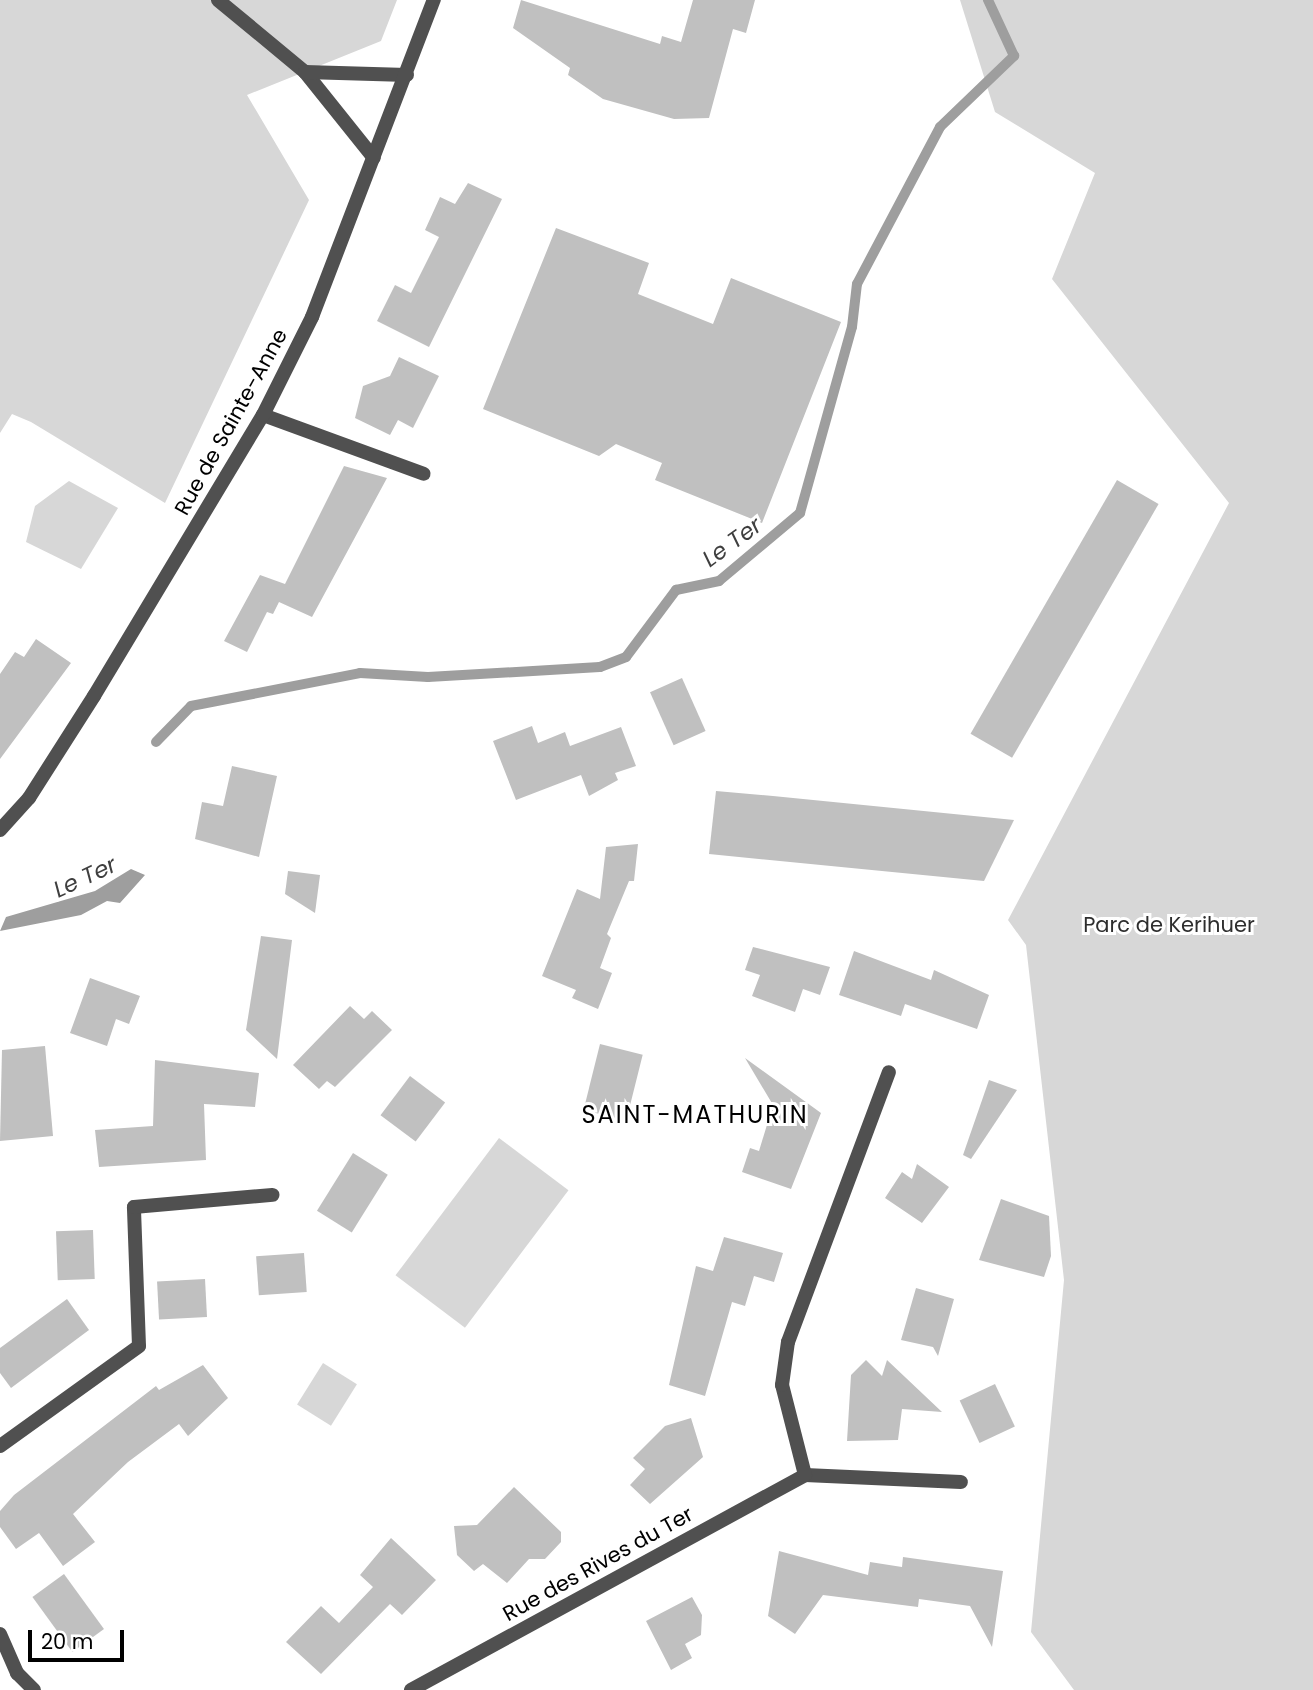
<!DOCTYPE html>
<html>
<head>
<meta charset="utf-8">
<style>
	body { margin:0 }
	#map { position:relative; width:1313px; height:1690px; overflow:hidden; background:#fff; font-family:Poppins,sans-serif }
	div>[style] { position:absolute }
	.green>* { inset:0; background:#d7d7d7; transform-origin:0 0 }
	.water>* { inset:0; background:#9e9e9e }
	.stream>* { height:10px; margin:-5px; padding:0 5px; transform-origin:5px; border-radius:5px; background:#9e9e9e }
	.building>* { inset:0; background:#c0c0c0; transform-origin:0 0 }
	.minor>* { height:14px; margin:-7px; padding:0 7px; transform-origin:7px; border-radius:7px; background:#505050 }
	.tertiary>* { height:14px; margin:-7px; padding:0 7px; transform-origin:7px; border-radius:7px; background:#505050 }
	span { translate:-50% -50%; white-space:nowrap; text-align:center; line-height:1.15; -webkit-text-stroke:6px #fff; paint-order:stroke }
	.street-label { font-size:21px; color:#000 }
	.park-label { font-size:21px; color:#2e2e2e }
	.water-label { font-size:23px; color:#3f3f3f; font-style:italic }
	.quarter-label { font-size:24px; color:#000; letter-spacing:2px }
	.scale { position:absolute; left:28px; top:1630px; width:96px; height:32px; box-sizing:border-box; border:4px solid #000; border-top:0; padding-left:9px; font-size:21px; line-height:24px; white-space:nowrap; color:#000; -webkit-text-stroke:5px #fff; paint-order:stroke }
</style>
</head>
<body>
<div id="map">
	<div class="green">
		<div style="clip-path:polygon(0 0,397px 0,381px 41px,247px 95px,309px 200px,165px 503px,31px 422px,12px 414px,0 433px)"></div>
		<div style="clip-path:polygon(960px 0,1313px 0,1313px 1690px,1074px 1690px,1031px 1632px,1064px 1280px,1026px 945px,1008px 920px,1229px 503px,1052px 279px,1095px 173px,995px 112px)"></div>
		<div style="clip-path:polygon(69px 481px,118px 508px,81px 569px,26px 542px,35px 506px)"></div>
		<div style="left:499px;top:1138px;width:87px;height:172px;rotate:37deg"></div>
		<div style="left:323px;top:1363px;width:40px;height:49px;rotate:32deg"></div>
	</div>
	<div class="water">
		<div style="clip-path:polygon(131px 869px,145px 875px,120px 903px,107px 901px,81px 915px,0 931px,6px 917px,95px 891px)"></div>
	</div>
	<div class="stream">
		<div style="left:156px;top:742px;width:50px;rotate:-45.8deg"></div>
		<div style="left:191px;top:706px;width:172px;rotate:-11deg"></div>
		<div style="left:360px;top:673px;width:68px;rotate:3.4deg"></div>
		<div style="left:428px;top:677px;width:172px;rotate:-3.3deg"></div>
		<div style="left:600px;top:667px;width:28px;rotate:-21deg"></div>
		<div style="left:626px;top:657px;width:84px;rotate:-53.3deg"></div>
		<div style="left:676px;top:590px;width:44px;rotate:-11.8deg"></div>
		<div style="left:719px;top:581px;width:106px;rotate:-40deg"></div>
		<div style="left:800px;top:513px;width:193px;rotate:-74.4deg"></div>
		<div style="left:852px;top:327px;width:43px;rotate:-83.4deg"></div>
		<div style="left:857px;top:284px;width:178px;rotate:-62.1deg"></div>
		<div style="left:940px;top:127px;width:103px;rotate:-43.8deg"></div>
		<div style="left:1014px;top:56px;width:62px;rotate:-114.9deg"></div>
	</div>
	<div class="building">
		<div style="clip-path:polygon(521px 0,660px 44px,662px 36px,681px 42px,693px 0,755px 0,746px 33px,733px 29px,709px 118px,674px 119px,603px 99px,568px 75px,570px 68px,513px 28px)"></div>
		<div style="clip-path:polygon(468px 183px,502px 199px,429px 347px,377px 321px,395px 285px,411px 293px,439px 237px,425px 230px,440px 197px,455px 204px)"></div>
		<div style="clip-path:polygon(556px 228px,649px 263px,638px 294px,713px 324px,731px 278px,841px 322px,762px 523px,655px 480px,662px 463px,616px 444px,599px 456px,483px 409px)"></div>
		<div style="clip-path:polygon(399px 357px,439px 376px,413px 428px,398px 420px,390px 435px,355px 418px,363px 386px,390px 376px)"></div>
		<div style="clip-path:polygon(344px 466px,387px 478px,312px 617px,279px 602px,273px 614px,267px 612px,247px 652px,224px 641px,260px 575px,285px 584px)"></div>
		<div style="left:1117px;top:480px;width:48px;height:293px;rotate:30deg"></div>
		<div style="clip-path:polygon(36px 639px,71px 663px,0 759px,0 674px,15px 652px,24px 657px)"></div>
		<div style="left:682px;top:678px;width:58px;height:35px;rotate:66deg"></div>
		<div style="clip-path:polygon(532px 726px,538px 743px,565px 732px,570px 746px,621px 727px,636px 766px,615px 773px,618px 780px,589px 796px,581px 775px,516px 800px,493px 741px)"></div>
		<div style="clip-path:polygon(232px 766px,277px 776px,259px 857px,195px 839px,202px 802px,223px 806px)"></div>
		<div style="clip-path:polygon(716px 791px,773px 796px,1014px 820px,984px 881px,709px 854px)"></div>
		<div style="clip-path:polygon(638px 844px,634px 881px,629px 881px,607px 934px,611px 938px,600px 968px,612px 973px,598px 1009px,572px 998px,576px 990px,542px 976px,577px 889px,600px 899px,606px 847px)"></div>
		<div style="clip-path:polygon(288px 871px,320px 875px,315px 913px,285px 894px)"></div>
		<div style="clip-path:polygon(261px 936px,292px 940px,277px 1059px,246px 1030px)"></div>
		<div style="clip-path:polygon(753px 947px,830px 967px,820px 995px,803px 989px,795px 1012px,752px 996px,760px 975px,745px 970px)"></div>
		<div style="clip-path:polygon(854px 951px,931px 980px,934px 970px,989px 995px,977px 1029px,905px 1004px,901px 1016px,839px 995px)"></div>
		<div style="clip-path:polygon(90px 978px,140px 996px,129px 1024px,116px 1019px,107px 1046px,70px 1033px)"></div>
		<div style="clip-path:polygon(350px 1006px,364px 1019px,372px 1011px,392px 1030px,335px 1087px,327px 1081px,319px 1089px,293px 1065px)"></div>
		<div style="left:600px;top:1044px;width:44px;height:68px;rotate:14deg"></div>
		<div style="clip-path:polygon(45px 1046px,53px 1136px,0 1141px,2px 1050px)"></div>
		<div style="clip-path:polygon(745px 1058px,821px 1113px,791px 1189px,742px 1172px,750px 1148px,759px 1151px,773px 1105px)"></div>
		<div style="clip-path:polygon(155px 1060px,259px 1073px,255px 1107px,204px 1104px,206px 1160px,99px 1167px,95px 1130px,153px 1126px)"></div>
		<div style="left:410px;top:1076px;width:44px;height:49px;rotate:37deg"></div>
		<div style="clip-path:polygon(989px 1080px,1017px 1090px,971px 1159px,963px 1155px)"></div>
		<div style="left:353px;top:1153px;width:41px;height:68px;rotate:32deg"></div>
		<div style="clip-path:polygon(917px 1164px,949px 1187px,922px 1223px,885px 1198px,902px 1172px,912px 1179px)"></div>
		<div style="clip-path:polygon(1001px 1199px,1049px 1216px,1051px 1256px,1044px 1277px,979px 1260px)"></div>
		<div style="left:93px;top:1230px;width:49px;height:37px;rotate:88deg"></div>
		<div style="clip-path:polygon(724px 1237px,783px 1253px,774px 1282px,754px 1276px,745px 1306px,732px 1302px,705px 1396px,669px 1385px,696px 1266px,713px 1271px)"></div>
		<div style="left:304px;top:1253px;width:39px;height:48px;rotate:86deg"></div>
		<div style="left:205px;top:1279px;width:38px;height:48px;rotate:87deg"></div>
		<div style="clip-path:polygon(916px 1288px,954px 1299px,938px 1356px,933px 1347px,901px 1340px)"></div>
		<div style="clip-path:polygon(67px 1299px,89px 1330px,11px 1388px,0 1373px,0 1348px)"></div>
		<div style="clip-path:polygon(866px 1360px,882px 1376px,887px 1360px,942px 1412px,902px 1409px,898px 1440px,847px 1441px,851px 1375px)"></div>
		<div style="clip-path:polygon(203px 1365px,228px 1398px,188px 1436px,179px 1424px,128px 1462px,73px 1514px,95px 1542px,63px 1566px,39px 1533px,16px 1549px,0 1527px,0 1511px,14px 1495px,156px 1386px,159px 1390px)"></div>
		<div style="left:995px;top:1384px;width:47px;height:39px;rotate:65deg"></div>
		<div style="clip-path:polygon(691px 1418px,703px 1457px,650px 1504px,630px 1485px,645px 1469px,633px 1458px,665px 1426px)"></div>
		<div style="clip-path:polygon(514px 1487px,561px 1532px,561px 1542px,545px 1559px,529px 1559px,507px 1583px,483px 1564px,474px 1571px,457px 1555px,454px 1526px,477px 1525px)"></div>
		<div style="clip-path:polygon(391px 1538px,436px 1580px,402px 1615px,390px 1604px,321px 1674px,286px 1642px,321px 1606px,339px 1623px,373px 1587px,360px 1575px)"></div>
		<div style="clip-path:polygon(779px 1551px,868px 1575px,870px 1562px,902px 1567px,903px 1557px,1003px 1571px,992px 1647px,970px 1606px,919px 1599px,918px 1607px,823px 1595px,795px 1634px,768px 1616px)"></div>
		<div style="left:64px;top:1574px;width:68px;height:39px;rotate:54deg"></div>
		<div style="clip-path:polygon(692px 1597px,702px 1615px,701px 1635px,685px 1644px,692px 1658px,671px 1670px,646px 1621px)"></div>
	</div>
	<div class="minor">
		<div style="left:218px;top:0;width:113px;rotate:39.6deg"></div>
		<div style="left:305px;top:72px;width:110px;rotate:51.3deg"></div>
		<div style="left:305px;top:72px;width:102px;rotate:1.7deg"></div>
		<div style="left:263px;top:415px;width:171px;rotate:20.1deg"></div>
		<div style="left:0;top:1446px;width:171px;rotate:-35.7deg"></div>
		<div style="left:139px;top:1346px;width:139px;rotate:-92.1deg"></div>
		<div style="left:134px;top:1207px;width:139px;rotate:-5deg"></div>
		<div style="left:805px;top:1475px;width:156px;rotate:2.6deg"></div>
		<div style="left:0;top:1634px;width:43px;rotate:66.4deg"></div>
		<div style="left:17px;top:1673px;width:24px;rotate:45deg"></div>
		<div style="left:411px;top:1690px;width:449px;rotate:-28.6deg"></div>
		<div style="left:805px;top:1475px;width:93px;rotate:-104.3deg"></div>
		<div style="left:782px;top:1385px;width:43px;rotate:-82.1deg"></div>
		<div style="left:788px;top:1342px;width:288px;rotate:-69.5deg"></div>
	</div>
	<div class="tertiary">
		<div style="left:0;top:830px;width:43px;rotate:-47.8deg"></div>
		<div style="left:29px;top:798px;width:121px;rotate:-57.5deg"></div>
		<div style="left:94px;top:696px;width:328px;rotate:-59deg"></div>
		<div style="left:263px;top:415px;width:110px;rotate:-63.4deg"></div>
		<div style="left:312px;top:317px;width:340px;rotate:-69deg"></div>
	</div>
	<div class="street-label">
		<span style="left:231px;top:422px;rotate:-61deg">Rue de Sainte-Anne</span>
		<span style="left:598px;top:1564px;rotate:-29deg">Rue des Rives du Ter</span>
	</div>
	<div class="park-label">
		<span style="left:1169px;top:925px">Parc de Kerihuer</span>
	</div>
	<div class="water-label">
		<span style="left:732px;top:542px;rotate:-36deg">Le Ter</span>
		<span style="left:85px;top:877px;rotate:-25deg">Le Ter</span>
	</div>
	<div class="quarter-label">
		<span style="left:695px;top:1115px">SAINT-MATHURIN</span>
	</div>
	<div class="scale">20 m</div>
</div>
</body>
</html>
